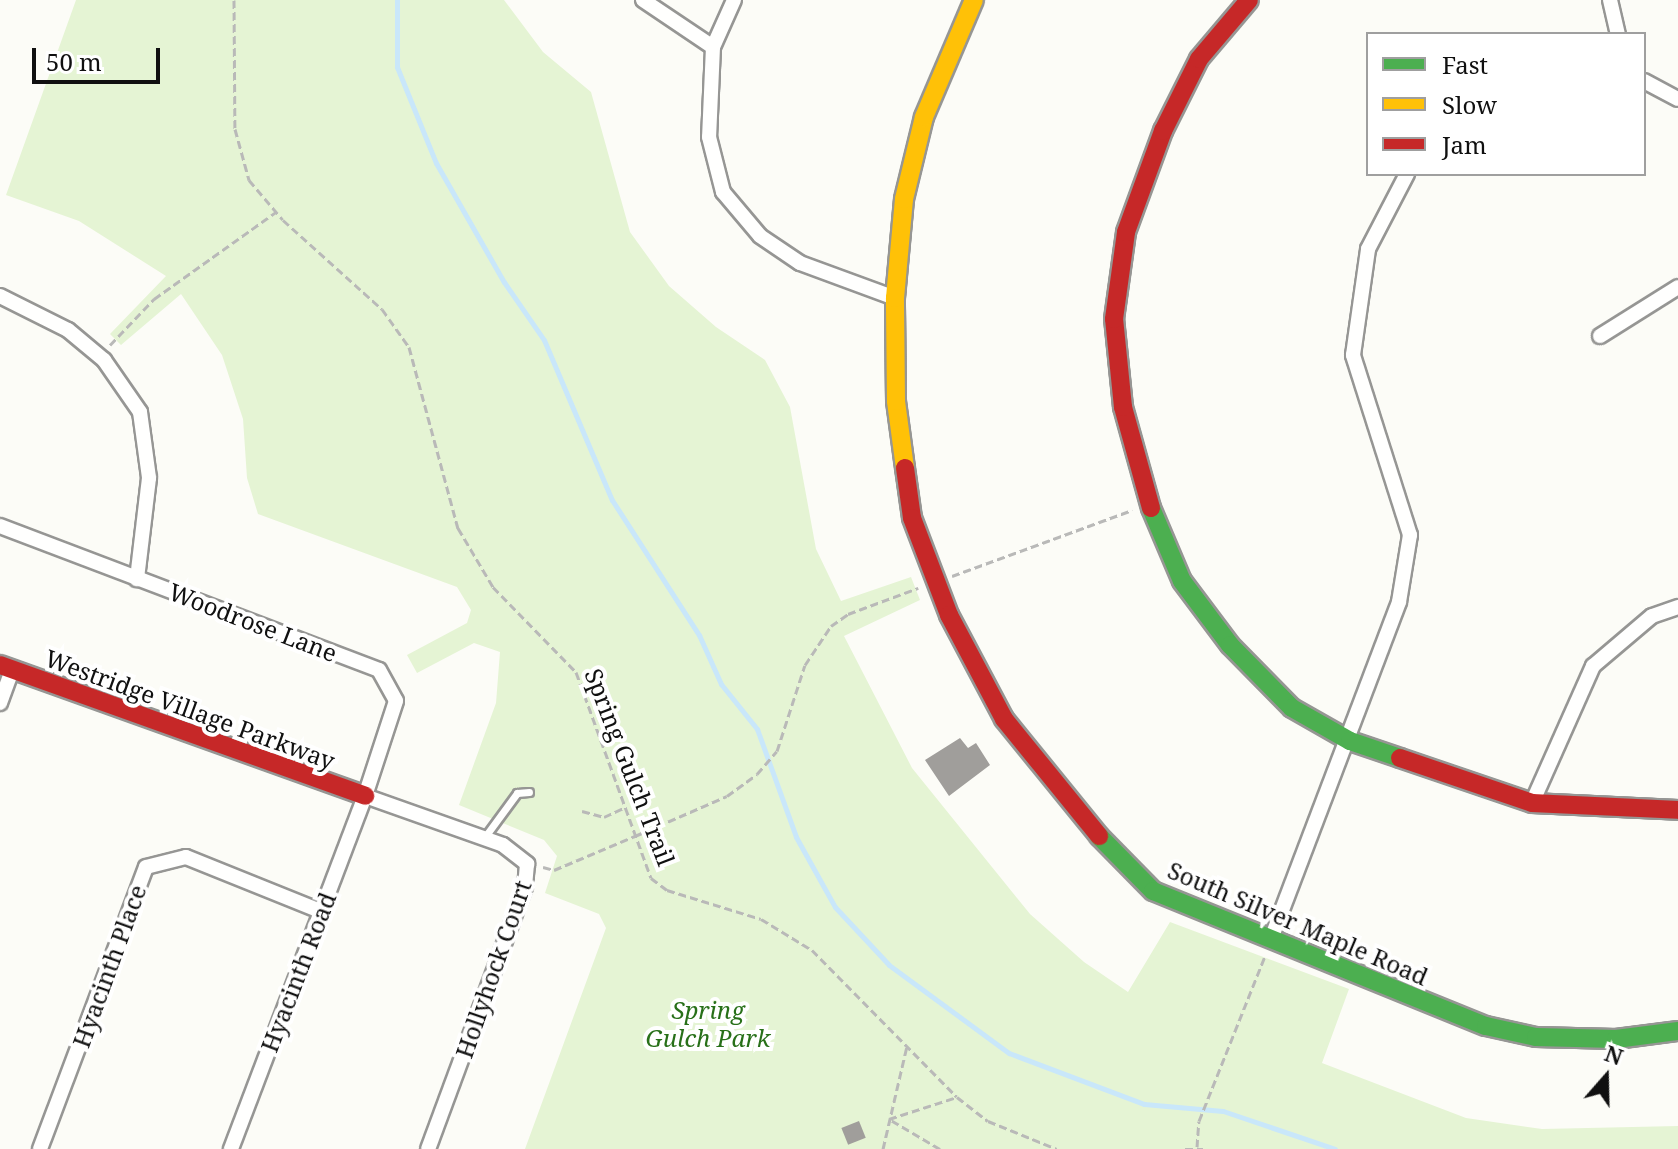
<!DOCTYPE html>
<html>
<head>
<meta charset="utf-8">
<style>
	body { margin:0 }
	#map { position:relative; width:1678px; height:1149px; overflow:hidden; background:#fcfcf7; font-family:"Noto Serif",serif }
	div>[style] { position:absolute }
	.green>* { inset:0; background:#e5f4d4 }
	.stream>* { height:5px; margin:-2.5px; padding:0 2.5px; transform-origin:2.5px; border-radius:2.5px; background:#c9e7fa }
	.building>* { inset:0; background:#a09e9b; transform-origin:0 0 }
	.path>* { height:3px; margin-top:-1.5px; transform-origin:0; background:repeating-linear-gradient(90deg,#b9b9b8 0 8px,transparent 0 12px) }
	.roads { filter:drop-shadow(2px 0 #969694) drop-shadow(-2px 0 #969694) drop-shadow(0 2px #969694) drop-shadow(0 -2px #969694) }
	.lane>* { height:7px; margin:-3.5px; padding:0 3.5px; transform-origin:3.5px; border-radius:3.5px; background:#fffffe }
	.street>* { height:14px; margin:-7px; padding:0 7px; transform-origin:7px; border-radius:7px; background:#fffffe }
	.fast>* { height:18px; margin:-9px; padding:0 9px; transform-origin:9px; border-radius:9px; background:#4caf50 }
	.slow>* { height:18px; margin:-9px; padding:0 9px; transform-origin:9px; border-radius:9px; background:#ffc107 }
	.jam>* { height:18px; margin:-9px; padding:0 9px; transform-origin:9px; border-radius:9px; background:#c62828 }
	span { translate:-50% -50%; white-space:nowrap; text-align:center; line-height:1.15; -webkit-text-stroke:8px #fff; paint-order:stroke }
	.street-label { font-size:24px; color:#101010 }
	.park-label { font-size:24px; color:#287019; font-style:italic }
	.legend { position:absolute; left:1366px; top:32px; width:280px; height:144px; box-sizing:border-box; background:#fff; border:2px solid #9f9f9f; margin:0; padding:10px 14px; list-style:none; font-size:24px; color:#101010 }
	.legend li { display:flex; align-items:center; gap:16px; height:40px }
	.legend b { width:40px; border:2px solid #9f9f9f }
	.north { position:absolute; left:1566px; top:1037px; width:80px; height:80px; -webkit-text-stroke:6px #fff; paint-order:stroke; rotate:20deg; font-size:22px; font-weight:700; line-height:32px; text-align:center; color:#101010 }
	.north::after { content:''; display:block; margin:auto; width:28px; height:36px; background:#101010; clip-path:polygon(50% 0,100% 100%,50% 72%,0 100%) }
	.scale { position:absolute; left:32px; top:48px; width:128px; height:36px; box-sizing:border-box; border:4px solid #101010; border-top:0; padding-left:10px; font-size:24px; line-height:28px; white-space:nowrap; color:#101010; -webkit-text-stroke:6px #fff; paint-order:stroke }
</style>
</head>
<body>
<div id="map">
	<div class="green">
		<div style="clip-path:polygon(76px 0,504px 0,543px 52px,591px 92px,630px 232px,669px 286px,716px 327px,765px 360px,790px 407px,816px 549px,841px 601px,911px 577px,920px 600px,844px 636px,912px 768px,1030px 914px,1084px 962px,1128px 992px,1170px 922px,1349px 989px,1322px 1063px,1466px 1118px,1542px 1129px,1678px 1126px,1678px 1149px,525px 1149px,606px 928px,599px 914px,545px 893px,557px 856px,544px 840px,459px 805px,496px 703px,500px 652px,474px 643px,417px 673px,407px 655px,467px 623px,471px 610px,457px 587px,258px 514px,247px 478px,243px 419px,222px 355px,181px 294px,121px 345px,110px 334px,166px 276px,79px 221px,6px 195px)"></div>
	</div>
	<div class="stream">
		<div style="left:397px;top:0;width:67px;rotate:90deg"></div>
		<div style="left:397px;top:67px;width:104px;rotate:67.9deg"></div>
		<div style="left:436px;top:163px;width:137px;rotate:60.3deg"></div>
		<div style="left:504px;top:282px;width:70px;rotate:55.4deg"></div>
		<div style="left:544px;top:340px;width:174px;rotate:67deg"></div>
		<div style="left:612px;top:500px;width:161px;rotate:57.2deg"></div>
		<div style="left:699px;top:635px;width:54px;rotate:65.8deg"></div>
		<div style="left:721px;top:684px;width:58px;rotate:51.3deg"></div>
		<div style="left:757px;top:729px;width:115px;rotate:70.1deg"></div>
		<div style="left:796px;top:837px;width:80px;rotate:60.9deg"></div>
		<div style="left:835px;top:907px;width:79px;rotate:47deg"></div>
		<div style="left:889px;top:965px;width:149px;rotate:36.3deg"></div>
		<div style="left:1009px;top:1053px;width:144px;rotate:20.7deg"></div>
		<div style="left:1144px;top:1104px;width:79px;rotate:5.1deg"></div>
		<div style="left:1223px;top:1111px;width:118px;rotate:18.7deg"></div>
	</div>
	<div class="building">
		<div style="clip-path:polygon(960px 738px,968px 748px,976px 743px,990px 765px,949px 796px,925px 760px)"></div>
		<div style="left:859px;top:1121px;width:18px;height:19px;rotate:68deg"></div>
	</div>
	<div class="path">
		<div style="left:234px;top:0;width:129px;rotate:89.6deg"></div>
		<div style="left:235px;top:129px;width:53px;rotate:74.6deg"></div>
		<div style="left:249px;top:180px;width:52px;rotate:49.6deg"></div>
		<div style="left:283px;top:220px;width:133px;rotate:42deg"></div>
		<div style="left:382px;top:309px;width:47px;rotate:54.6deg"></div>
		<div style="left:409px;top:347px;width:188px;rotate:74.9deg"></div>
		<div style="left:458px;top:528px;width:69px;rotate:59.3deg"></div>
		<div style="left:493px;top:587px;width:119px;rotate:45.7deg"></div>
		<div style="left:576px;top:672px;width:219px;rotate:70deg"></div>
		<div style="left:651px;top:878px;width:20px;rotate:37deg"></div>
		<div style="left:667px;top:890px;width:98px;rotate:17.1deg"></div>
		<div style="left:761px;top:919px;width:60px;rotate:31.3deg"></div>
		<div style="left:812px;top:950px;width:206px;rotate:45.4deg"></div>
		<div style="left:957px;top:1097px;width:39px;rotate:38deg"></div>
		<div style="left:988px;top:1121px;width:74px;rotate:22.1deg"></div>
		<div style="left:110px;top:345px;width:64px;rotate:-46.3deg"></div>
		<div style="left:154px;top:299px;width:150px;rotate:-35.5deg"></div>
		<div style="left:952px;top:576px;width:192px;rotate:-20.1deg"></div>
		<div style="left:582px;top:811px;width:23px;rotate:15deg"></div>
		<div style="left:604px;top:817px;width:23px;rotate:-25deg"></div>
		<div style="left:543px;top:867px;width:11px;rotate:15deg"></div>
		<div style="left:554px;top:870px;width:88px;rotate:-22.8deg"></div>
		<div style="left:635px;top:836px;width:100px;rotate:-23.5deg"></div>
		<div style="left:727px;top:796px;width:37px;rotate:-36deg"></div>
		<div style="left:757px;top:774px;width:30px;rotate:-49deg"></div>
		<div style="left:777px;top:751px;width:90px;rotate:-72deg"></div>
		<div style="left:805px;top:665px;width:47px;rotate:-56.3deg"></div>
		<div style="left:831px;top:626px;width:21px;rotate:-35deg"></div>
		<div style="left:848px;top:614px;width:75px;rotate:-20.4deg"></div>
		<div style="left:1197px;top:1147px;width:26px;rotate:-86deg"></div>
		<div style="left:1199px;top:1121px;width:178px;rotate:-68.2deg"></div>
		<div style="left:883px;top:1149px;width:106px;rotate:-76.9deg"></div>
		<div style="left:940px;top:1149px;width:59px;rotate:-149.5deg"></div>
		<div style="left:889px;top:1119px;width:71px;rotate:-17.9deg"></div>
		<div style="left:1185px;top:1149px;width:18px"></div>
	</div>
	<div class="roads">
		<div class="lane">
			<div style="left:484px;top:838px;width:56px;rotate:-53.7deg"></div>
			<div style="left:517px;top:793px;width:12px;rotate:-5deg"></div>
		</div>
		<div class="street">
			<div style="left:643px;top:0;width:84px;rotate:33.9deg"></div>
			<div style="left:734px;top:0;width:51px;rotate:114.1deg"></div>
			<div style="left:713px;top:47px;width:90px;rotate:92.5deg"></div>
			<div style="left:709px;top:137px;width:57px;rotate:75.7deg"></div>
			<div style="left:723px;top:192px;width:57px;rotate:49.9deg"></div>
			<div style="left:760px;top:236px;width:48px;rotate:34deg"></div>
			<div style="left:800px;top:263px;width:101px;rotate:20.2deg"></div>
			<div style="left:1610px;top:0;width:35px;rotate:77deg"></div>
			<div style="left:1644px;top:81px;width:38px;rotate:28deg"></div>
			<div style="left:0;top:296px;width:76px;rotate:26.6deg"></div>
			<div style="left:68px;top:330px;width:47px;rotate:39.8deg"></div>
			<div style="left:104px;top:360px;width:63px;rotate:55.3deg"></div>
			<div style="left:140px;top:412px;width:67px;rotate:82.2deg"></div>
			<div style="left:149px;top:478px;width:102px;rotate:96.8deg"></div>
			<div style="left:1600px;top:336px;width:92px;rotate:-32.1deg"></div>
			<div style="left:0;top:526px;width:405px;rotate:20.8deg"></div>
			<div style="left:379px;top:670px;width:35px;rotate:61deg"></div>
			<div style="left:396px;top:701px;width:100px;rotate:108.1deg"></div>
			<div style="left:365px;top:796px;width:378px;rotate:110.8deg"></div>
			<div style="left:0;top:703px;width:35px;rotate:-70deg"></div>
			<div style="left:365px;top:796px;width:146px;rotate:19.5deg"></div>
			<div style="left:503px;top:845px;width:31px;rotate:38deg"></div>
			<div style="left:527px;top:864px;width:23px;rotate:95deg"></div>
			<div style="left:525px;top:887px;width:279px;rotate:110.3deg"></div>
			<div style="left:1532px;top:803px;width:150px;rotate:-66deg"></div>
			<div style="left:1593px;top:666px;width:77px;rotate:-40.3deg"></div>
			<div style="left:1652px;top:616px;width:28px;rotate:-19deg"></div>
			<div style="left:1271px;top:939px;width:360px;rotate:-69.2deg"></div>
			<div style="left:1399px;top:602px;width:68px;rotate:-80.7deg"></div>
			<div style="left:1410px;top:535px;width:189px;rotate:-107.6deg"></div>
			<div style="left:1353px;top:355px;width:107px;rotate:-81.9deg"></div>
			<div style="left:1368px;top:249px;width:85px;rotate:-62.5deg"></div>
			<div style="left:40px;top:1149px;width:301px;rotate:-69.4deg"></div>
			<div style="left:146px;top:867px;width:41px;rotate:-14deg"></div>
			<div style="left:186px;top:857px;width:144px;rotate:21.9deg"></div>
		</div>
		<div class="fast">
			<div style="left:1151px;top:508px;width:79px;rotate:67deg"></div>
			<div style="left:1182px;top:581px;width:80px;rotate:53.1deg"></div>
			<div style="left:1230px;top:645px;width:88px;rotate:45.5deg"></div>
			<div style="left:1292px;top:708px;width:67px;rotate:29.6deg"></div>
			<div style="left:1350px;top:741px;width:53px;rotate:18.8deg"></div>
			<div style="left:1099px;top:836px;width:77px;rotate:45.5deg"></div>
			<div style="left:1153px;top:891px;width:359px;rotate:22.1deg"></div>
			<div style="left:1486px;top:1026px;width:51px;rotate:12.4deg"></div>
			<div style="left:1536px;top:1037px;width:80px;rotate:1.4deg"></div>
			<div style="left:1616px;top:1039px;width:63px;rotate:-7.4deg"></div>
		</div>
		<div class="slow">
			<div style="left:905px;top:468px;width:68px;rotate:-97.7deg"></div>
			<div style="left:896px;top:401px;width:103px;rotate:-90.6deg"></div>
			<div style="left:895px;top:298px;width:99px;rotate:-84.8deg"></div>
			<div style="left:904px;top:199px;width:84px;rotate:-76.3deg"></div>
			<div style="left:924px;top:117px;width:127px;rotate:-66.9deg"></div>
		</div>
		<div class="jam">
			<div style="left:905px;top:468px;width:50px;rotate:82deg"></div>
			<div style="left:912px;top:518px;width:104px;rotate:69.1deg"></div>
			<div style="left:949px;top:615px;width:118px;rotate:62.1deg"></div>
			<div style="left:1004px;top:719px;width:151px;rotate:50.9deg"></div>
			<div style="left:1151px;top:508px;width:105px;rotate:-105.5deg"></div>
			<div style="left:1123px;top:407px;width:88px;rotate:-95.8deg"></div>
			<div style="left:1114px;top:319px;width:88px;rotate:-82.1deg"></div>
			<div style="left:1126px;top:232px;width:108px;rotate:-69.9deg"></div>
			<div style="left:1163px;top:131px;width:80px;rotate:-63.4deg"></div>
			<div style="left:1199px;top:59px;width:77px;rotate:-49.7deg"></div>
			<div style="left:0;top:665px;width:388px;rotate:19.7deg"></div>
			<div style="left:1400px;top:758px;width:139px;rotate:18.8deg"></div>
			<div style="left:1532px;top:803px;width:146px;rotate:2.7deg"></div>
		</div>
	</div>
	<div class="street-label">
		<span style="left:253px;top:622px;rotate:21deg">Woodrose Lane</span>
		<span style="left:190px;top:709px;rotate:20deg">Westridge Village Parkway</span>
		<span style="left:630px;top:767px;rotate:69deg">Spring Gulch Trail</span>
		<span style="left:1298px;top:923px;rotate:23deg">South Silver Maple Road</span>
		<span style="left:109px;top:966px;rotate:-70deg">Hyacinth Place</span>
		<span style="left:493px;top:969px;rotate:-71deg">Hollyhock Court</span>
		<span style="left:298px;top:972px;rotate:-69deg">Hyacinth Road</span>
	</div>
	<div class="park-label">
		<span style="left:708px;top:1024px">Spring<br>Gulch Park</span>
	</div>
	<ul class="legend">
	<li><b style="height:10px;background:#4caf50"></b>Fast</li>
	<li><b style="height:10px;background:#ffc107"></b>Slow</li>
	<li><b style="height:10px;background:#c62828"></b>Jam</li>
	</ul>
	<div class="north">N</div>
	<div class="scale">50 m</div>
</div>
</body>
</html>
